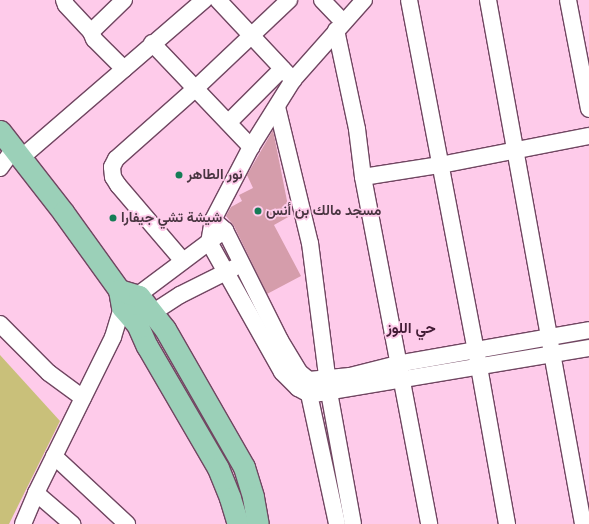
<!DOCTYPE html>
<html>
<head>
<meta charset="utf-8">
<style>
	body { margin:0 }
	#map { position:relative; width:589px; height:524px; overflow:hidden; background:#fecbea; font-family:Karla,Vazirmatn,sans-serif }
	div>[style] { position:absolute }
	.green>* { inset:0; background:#c9c07a }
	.building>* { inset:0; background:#d59dab }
	.roads { filter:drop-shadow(1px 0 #704661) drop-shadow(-1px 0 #704661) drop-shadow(0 1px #704661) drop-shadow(0 -1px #704661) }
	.minor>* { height:16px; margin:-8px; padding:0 8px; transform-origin:8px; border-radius:8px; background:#fff }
	.major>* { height:21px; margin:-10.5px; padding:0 10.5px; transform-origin:10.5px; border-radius:10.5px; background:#9bd0b8 }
	.dots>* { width:11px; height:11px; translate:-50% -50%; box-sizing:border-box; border:2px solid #fecbea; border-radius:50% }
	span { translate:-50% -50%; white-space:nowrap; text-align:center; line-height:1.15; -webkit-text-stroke:3.5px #fecbea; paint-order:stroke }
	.poi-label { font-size:14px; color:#493541; font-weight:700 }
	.left { translate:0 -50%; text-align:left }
	.neighbourhood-label { font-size:15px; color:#431d36; font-weight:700 }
</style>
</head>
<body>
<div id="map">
	<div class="green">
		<div style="clip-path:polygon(0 355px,60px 421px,9px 524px,0 524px)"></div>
	</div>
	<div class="building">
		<div style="clip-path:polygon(273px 130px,290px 216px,274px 225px,301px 276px,267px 294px,234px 226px,226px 216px,231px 207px,242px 201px,239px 195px,253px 188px,247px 175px)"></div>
	</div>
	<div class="roads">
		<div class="minor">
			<div style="left:64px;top:0;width:5px;rotate:68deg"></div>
			<div style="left:66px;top:5px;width:37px;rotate:47deg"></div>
			<div style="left:218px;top:0;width:110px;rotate:46.8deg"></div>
			<div style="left:322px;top:0;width:30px;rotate:46deg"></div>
			<div style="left:364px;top:0;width:107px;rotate:131.6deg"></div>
			<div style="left:293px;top:80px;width:79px;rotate:122.1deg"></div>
			<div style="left:251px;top:147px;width:82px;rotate:117.5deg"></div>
			<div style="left:213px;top:220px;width:22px;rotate:100deg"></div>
			<div style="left:209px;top:242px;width:149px;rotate:60.7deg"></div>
			<div style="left:282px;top:372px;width:23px;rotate:45deg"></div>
			<div style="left:298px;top:388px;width:13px;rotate:29deg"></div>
			<div style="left:309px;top:394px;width:11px;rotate:-5deg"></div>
			<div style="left:320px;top:393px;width:273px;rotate:-9.5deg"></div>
			<div style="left:409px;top:0;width:356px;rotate:79.2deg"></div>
			<div style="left:476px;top:350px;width:177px;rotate:79.9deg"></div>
			<div style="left:488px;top:0;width:533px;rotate:79.72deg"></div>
			<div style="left:568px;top:0;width:111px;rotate:79.1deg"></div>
			<div style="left:336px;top:30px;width:101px;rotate:78deg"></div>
			<div style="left:357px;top:129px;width:48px;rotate:82.9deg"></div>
			<div style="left:363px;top:177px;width:353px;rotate:79.2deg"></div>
			<div style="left:152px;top:43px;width:144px;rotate:46.4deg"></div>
			<div style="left:124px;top:69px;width:42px;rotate:-135deg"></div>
			<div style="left:94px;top:39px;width:8px;rotate:-113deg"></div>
			<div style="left:91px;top:32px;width:46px;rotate:-44.1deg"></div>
			<div style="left:277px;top:107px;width:140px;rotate:76.4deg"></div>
			<div style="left:310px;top:243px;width:150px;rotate:82.7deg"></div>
			<div style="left:329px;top:392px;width:134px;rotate:79.7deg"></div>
			<div style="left:229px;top:122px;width:75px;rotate:-45deg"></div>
			<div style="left:21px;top:158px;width:242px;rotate:-40.8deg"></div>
			<div style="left:0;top:168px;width:24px;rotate:-54deg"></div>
			<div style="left:363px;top:177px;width:78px;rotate:-8.9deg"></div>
			<div style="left:440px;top:165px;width:152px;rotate:-11deg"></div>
			<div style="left:213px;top:220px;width:16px;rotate:40deg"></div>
			<div style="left:225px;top:230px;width:123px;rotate:63.4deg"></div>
			<div style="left:280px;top:340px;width:37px;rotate:59deg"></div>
			<div style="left:299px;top:372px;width:13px;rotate:39deg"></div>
			<div style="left:309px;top:380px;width:41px;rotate:-5.6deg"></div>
			<div style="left:350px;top:376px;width:49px;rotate:-14.3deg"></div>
			<div style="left:397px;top:364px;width:195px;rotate:-10deg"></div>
			<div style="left:183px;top:261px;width:100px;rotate:-130.5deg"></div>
			<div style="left:118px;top:185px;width:9px;rotate:-122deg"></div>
			<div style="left:113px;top:177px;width:10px;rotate:-96deg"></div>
			<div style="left:112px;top:167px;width:9px;rotate:-63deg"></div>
			<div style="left:116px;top:159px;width:107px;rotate:-41.6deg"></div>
			<div style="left:196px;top:88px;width:128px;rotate:-43.4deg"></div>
			<div style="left:143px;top:319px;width:44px;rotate:-33deg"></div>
			<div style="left:180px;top:295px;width:60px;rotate:-26.6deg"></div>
			<div style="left:0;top:324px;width:69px;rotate:45deg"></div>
			<div style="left:49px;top:373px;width:42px;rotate:36.3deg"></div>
			<div style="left:309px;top:384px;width:10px;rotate:90deg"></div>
			<div style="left:309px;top:394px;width:133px;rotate:77.8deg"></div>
			<div style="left:54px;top:456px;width:100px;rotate:43deg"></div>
			<div style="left:36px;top:493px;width:48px;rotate:40.7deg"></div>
			<div style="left:23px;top:524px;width:34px;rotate:-67deg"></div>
			<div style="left:36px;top:493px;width:174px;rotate:-63.7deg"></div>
			<div style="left:113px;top:337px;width:31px;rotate:-73deg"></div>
			<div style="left:122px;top:307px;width:119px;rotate:-36.8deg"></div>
		</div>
		<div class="major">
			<div style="left:0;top:131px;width:103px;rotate:52.1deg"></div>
			<div style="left:63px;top:212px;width:96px;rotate:54.3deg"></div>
			<div style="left:119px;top:290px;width:17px;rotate:80deg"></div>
			<div style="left:122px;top:307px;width:23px;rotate:49deg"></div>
			<div style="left:137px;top:324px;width:24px;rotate:66deg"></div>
			<div style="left:147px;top:346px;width:141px;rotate:59.8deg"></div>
			<div style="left:218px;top:468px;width:32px;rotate:68deg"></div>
			<div style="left:230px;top:498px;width:27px;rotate:73deg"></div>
			<div style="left:119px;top:290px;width:21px;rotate:17deg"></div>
			<div style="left:139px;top:296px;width:42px;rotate:51.8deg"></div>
			<div style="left:165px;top:329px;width:159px;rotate:60.2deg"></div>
			<div style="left:244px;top:467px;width:31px;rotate:73deg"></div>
			<div style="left:253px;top:497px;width:27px;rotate:80deg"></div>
		</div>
	</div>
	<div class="dots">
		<div style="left:179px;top:175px;background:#157c56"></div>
		<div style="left:258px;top:211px;background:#157c56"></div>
		<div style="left:113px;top:218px;background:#157c56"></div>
	</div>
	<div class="poi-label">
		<span class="left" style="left:187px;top:175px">نور الطاهر</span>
		<span class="left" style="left:266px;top:211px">مسجد مالك بن أنس</span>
		<span class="left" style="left:121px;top:218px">شيشة تشي جيفارا</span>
	</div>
	<div class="neighbourhood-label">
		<span style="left:411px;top:329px">حي اللوز</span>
	</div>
</div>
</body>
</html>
